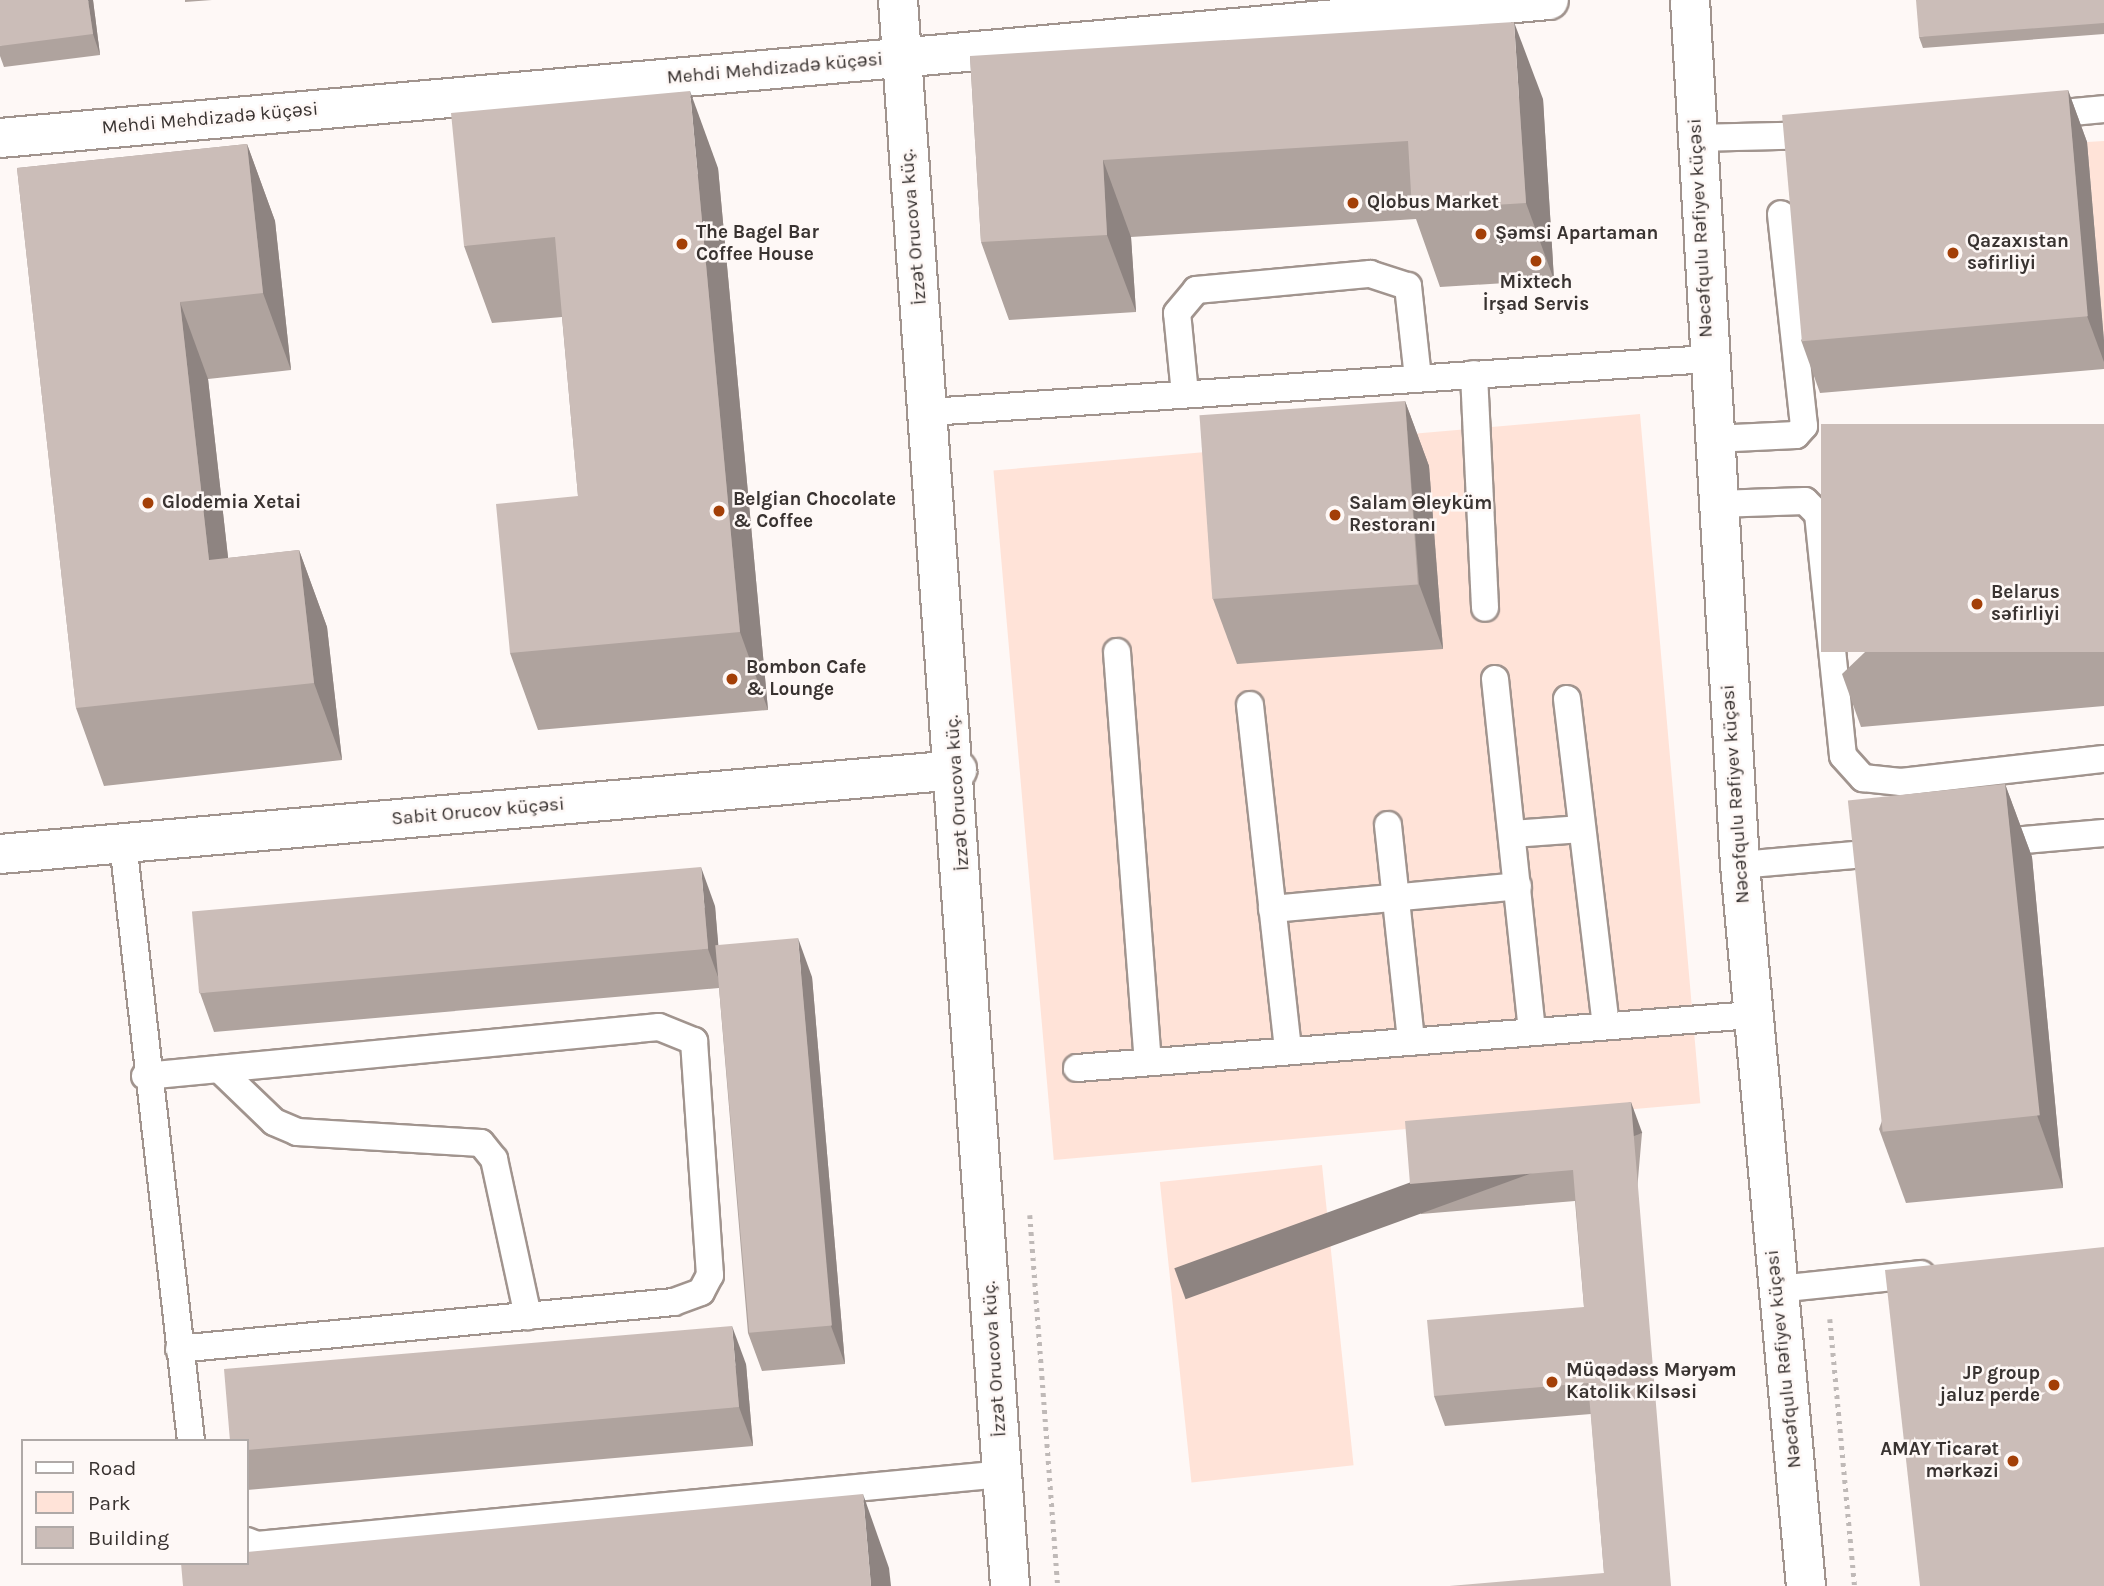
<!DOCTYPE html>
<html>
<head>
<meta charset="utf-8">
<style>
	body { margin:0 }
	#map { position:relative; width:2104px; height:1586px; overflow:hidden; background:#fef8f6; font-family:Karla,sans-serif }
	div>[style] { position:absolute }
	.green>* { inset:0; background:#ffe3d8; transform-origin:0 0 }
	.path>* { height:4.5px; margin-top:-2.25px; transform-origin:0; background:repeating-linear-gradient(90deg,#bfb9b7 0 3.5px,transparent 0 8.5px) }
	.roads { filter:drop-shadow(2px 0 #a1948e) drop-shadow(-2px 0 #a1948e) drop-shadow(0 2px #a1948e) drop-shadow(0 -2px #a1948e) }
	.lane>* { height:26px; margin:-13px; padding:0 13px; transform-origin:13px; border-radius:13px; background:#fff }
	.street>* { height:38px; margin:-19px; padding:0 19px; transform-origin:19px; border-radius:19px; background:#fff }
	.secondary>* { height:38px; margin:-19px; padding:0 19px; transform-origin:19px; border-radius:19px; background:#fff }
	.wall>* { inset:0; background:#afa39e }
	.shaded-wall>* { inset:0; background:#8e8481; transform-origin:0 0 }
	.building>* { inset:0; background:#cbbdb8; transform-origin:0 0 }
	.dots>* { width:19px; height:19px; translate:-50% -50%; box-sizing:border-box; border:4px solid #fef8f6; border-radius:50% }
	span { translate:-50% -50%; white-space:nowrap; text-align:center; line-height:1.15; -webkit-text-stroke:5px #fef8f6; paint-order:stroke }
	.street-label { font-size:19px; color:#393331 }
	.poi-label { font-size:19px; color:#393331; font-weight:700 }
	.left { translate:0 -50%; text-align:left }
	.right { translate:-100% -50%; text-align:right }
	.legend { position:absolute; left:21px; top:1439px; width:228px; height:126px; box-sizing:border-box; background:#fef8f6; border:2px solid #afa9a7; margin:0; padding:9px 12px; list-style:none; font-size:21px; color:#393331 }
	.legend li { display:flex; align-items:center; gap:14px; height:35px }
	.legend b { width:35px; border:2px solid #afa9a7 }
</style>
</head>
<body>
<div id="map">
	<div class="green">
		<div style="clip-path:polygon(2104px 141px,2104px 341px,2087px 142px)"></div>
		<div style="left:1640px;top:414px;width:692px;height:649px;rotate:85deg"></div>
		<div style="left:1322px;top:1165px;width:302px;height:163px;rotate:84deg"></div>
	</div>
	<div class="path">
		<div style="left:1030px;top:1215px;width:372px;rotate:85.7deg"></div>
		<div style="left:1830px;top:1319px;width:268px;rotate:84.7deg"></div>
	</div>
	<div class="roads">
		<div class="lane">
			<div style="left:2041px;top:115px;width:63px;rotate:-5.4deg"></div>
			<div style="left:1697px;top:138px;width:121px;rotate:-1.4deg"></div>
			<div style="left:1474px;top:374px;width:234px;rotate:87.3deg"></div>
			<div style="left:1185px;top:394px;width:81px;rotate:-95.6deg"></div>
			<div style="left:1177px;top:313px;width:30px;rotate:-50deg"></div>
			<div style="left:1196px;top:290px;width:175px;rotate:-5.3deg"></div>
			<div style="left:1370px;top:274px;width:40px;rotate:18deg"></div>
			<div style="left:1408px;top:286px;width:93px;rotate:83.8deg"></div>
			<div style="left:930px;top:412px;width:779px;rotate:-3.9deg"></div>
			<div style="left:1713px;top:439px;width:83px;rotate:-2.8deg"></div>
			<div style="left:1796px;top:435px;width:12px;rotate:-48deg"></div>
			<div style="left:1804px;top:426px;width:213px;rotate:-96.2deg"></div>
			<div style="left:1717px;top:504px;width:88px;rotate:-2deg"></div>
			<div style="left:1805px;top:501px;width:18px;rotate:45deg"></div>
			<div style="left:1818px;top:514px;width:243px;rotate:84.1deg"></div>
			<div style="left:1843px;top:756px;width:30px;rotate:48deg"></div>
			<div style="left:1863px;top:778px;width:38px;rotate:6deg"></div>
			<div style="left:1901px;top:782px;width:204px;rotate:-6.5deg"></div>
			<div style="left:1117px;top:652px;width:411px;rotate:85.7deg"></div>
			<div style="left:1495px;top:679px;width:355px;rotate:84deg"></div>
			<div style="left:1567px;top:699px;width:329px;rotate:83.2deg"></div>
			<div style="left:1250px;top:705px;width:347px;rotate:83.7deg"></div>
			<div style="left:1388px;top:825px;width:218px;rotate:83.9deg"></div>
			<div style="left:1512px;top:834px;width:70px;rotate:-4.1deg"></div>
			<div style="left:123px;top:843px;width:602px;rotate:83.51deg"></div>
			<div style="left:1990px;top:843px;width:114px;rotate:-5deg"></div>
			<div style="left:1740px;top:865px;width:150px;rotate:-5deg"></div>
			<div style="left:1272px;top:909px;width:247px;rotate:-5.3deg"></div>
			<div style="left:1077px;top:1068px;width:677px;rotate:-4.49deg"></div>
			<div style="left:219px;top:1069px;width:76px;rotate:43.9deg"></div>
			<div style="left:274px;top:1122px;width:25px;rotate:23deg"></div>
			<div style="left:297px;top:1132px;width:184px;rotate:3.4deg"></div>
			<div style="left:481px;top:1143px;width:21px;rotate:51deg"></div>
			<div style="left:494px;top:1159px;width:161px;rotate:77.8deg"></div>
			<div style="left:145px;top:1076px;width:516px;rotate:-5.45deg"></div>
			<div style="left:659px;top:1027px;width:38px;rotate:22deg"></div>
			<div style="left:694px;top:1041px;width:235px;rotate:86.1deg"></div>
			<div style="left:710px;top:1275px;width:19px;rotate:118deg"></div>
			<div style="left:701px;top:1292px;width:29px;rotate:160deg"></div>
			<div style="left:674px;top:1302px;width:497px;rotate:174.6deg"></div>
			<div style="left:1777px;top:1289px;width:145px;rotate:-5.9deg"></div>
			<div style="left:247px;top:1541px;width:11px;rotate:22deg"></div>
			<div style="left:257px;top:1545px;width:748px;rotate:-5.44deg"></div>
		</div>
		<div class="street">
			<div style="left:0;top:854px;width:961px;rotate:-5.02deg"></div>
		</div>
		<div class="secondary">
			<div style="left:898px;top:0;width:1590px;rotate:85.96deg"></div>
			<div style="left:1690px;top:0;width:866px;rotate:86.69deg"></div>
			<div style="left:1740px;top:865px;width:724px;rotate:84.77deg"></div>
			<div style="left:0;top:138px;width:1555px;rotate:-5.09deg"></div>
		</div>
	</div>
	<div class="wall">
		<div style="clip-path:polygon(93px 0,100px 55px,4px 67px,0 56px,0 46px)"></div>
		<div style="clip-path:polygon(185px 0,212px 0,185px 2px)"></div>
		<div style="clip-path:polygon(2104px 0,2104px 34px,1923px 48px,1919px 37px)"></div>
		<div style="clip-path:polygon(970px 56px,1543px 99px,1554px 280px,1440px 287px,1416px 219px,1131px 237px,1136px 312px,1009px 320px,981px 242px)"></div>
		<div style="clip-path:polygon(2068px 90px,2087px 142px,2104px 341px,2104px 369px,1820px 393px,1801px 340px)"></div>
		<div style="clip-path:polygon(247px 144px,275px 221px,291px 370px,208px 379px,228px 558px,299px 550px,327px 627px,342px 760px,104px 786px,76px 708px,17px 168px)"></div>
		<div style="clip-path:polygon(718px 168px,768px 710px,538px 730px,510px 653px,578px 496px,562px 317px,492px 323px,464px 246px)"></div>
		<div style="clip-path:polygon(1405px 401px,1429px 466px,1443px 649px,1237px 664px,1213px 599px)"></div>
		<div style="clip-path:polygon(2104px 424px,2104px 706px,1861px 727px,1842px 674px)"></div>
		<div style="clip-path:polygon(2005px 784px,2032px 857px,2063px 1188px,1906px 1203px,1879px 1129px)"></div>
		<div style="clip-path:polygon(715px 906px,718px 945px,812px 977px,845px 1364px,762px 1371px,748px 1333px,719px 988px,214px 1032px,200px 993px)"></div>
		<div style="clip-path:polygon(1642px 1133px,1604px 1573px,1591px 1414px,1445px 1426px,1434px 1396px,1584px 1307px,1575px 1201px,1421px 1214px,1410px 1184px)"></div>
		<div style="clip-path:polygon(746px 1364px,753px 1446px,247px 1490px,247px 1441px)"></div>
	</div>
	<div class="shaded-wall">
		<div style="clip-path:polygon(88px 0,93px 0,100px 55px,93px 34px)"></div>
		<div style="clip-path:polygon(1514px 22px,1543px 99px,1554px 280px,1526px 203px)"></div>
		<div style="clip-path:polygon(2068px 90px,2087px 142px,2104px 341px,2104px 362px,2087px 316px)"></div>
		<div style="clip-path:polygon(690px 91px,718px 168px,768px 710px,740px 632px)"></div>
		<div style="clip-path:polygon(247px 144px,275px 221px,291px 370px,263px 293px)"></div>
		<div style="clip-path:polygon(1103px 160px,1131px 237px,1136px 312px,1107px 235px)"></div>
		<div style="clip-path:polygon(180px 302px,208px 379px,237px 637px,209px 560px)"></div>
		<div style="clip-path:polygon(1405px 401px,1429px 466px,1443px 649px,1419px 584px)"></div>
		<div style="clip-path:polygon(299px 550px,327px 627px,342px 760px,314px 683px)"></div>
		<div style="clip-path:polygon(2005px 784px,2032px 857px,2063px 1188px,2037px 1115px)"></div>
		<div style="clip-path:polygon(701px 867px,715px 906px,722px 988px,708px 949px)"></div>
		<div style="clip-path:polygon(798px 938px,812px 977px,845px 1364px,831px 1326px)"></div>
		<div style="left:1631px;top:1102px;width:33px;height:486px;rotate:70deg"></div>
		<div style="clip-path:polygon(732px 1326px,746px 1364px,753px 1446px,739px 1407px)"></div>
		<div style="clip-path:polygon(863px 1494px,889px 1568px,891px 1586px,871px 1586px)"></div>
	</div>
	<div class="building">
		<div style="clip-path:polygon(0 0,88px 0,93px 34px,0 46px)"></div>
		<div style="clip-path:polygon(1916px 0,2104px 0,2104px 23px,1919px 37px)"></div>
		<div style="clip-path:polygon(1514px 22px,1526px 203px,1412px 210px,1408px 141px,1103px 160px,1107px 235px,981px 242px,970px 56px)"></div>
		<div style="left:2068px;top:90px;width:227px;height:287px;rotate:85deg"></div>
		<div style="clip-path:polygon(690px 91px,740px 632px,510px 653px,496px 504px,578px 496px,555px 237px,464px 246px,451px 113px)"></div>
		<div style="clip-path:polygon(247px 144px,263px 293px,180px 302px,209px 560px,299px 550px,314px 683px,76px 708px,17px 168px)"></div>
		<div style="left:1405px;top:401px;width:184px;height:206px;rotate:86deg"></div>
		<div style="left:2104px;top:424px;width:228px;height:283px;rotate:90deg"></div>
		<div style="left:2005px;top:784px;width:333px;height:158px;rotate:84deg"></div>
		<div style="left:701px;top:867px;width:82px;height:511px;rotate:85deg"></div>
		<div style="left:798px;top:938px;width:389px;height:83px;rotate:85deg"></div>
		<div style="clip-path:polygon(1631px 1102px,1671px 1586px,1449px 1586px,1604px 1573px,1588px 1383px,1434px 1396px,1427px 1320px,1584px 1307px,1573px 1170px,1410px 1184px,1405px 1121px)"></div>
		<div style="clip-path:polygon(2104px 1247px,2104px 1586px,1920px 1586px,1885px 1270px)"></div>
		<div style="clip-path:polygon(732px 1326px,739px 1407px,247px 1450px,247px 1441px,230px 1441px,224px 1369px)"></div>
		<div style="clip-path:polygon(863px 1494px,871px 1586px,183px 1586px,181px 1563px,247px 1563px,247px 1552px)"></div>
	</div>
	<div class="dots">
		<div style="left:1353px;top:203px;background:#a33f07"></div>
		<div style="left:1481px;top:234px;background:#a33f07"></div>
		<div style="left:682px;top:244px;background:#a33f07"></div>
		<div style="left:1953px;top:253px;background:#a33f07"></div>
		<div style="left:1536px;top:261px;background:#a33f07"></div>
		<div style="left:148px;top:503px;background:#a33f07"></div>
		<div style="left:719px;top:511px;background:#a33f07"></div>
		<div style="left:1335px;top:515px;background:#a33f07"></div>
		<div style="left:1977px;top:604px;background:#a33f07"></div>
		<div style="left:732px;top:679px;background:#a33f07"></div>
		<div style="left:1552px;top:1382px;background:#a33f07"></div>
		<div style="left:2054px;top:1385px;background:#a33f07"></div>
		<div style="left:2013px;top:1461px;background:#a33f07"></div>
	</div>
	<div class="street-label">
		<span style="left:775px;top:69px;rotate:-5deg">Mehdi Mehdizadə küçəsi</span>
		<span style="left:210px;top:119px;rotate:-5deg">Mehdi Mehdizadə küçəsi</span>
		<span style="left:914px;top:227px;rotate:-95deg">İzzət Orucova küç.</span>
		<span style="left:1701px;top:228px;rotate:-93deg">Nəcəfqulu Rəfiyev küçəsi</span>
		<span style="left:958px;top:793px;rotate:-94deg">İzzət Orucova küç.</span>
		<span style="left:1736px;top:794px;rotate:-94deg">Nəcəfqulu Rəfiyev küçəsi</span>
		<span style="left:478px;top:812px;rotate:-5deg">Sabit Orucov küçəsi</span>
		<span style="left:995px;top:1359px;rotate:-94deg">İzzət Orucova küç.</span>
		<span style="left:1784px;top:1359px;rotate:-96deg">Nəcəfqulu Rəfiyev küçəsi</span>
	</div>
	<div class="poi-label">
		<span class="left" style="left:1367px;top:203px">Qlobus Market</span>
		<span class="left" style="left:696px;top:244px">The Bagel Bar<br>Coffee House</span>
		<span class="left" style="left:1495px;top:234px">Şəmsi Apartaman</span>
		<span class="left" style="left:1967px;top:253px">Qazaxıstan<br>səfirliyi</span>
		<span style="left:1536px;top:294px">Mixtech<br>İrşad Servis</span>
		<span class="left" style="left:733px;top:511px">Belgian Chocolate<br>&amp; Coffee</span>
		<span class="left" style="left:162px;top:503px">Glodemia Xetai</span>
		<span class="left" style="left:1349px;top:515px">Salam Əleyküm<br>Restoranı</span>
		<span class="left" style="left:1991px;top:604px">Belarus<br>səfirliyi</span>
		<span class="left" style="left:746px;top:679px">Bombon Cafe<br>&amp; Lounge</span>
		<span class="left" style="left:1566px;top:1382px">Müqədəss Məryəm<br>Katolik Kilsəsi</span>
		<span class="right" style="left:2040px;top:1385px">JP group<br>jaluz perde</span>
		<span class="right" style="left:1999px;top:1461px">AMAY Ticarət<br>mərkəzi</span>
	</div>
	<ul class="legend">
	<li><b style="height:9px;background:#fff"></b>Road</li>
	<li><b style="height:19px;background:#ffe3d8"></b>Park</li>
	<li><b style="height:19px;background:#cbbdb8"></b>Building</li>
	</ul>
</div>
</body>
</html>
